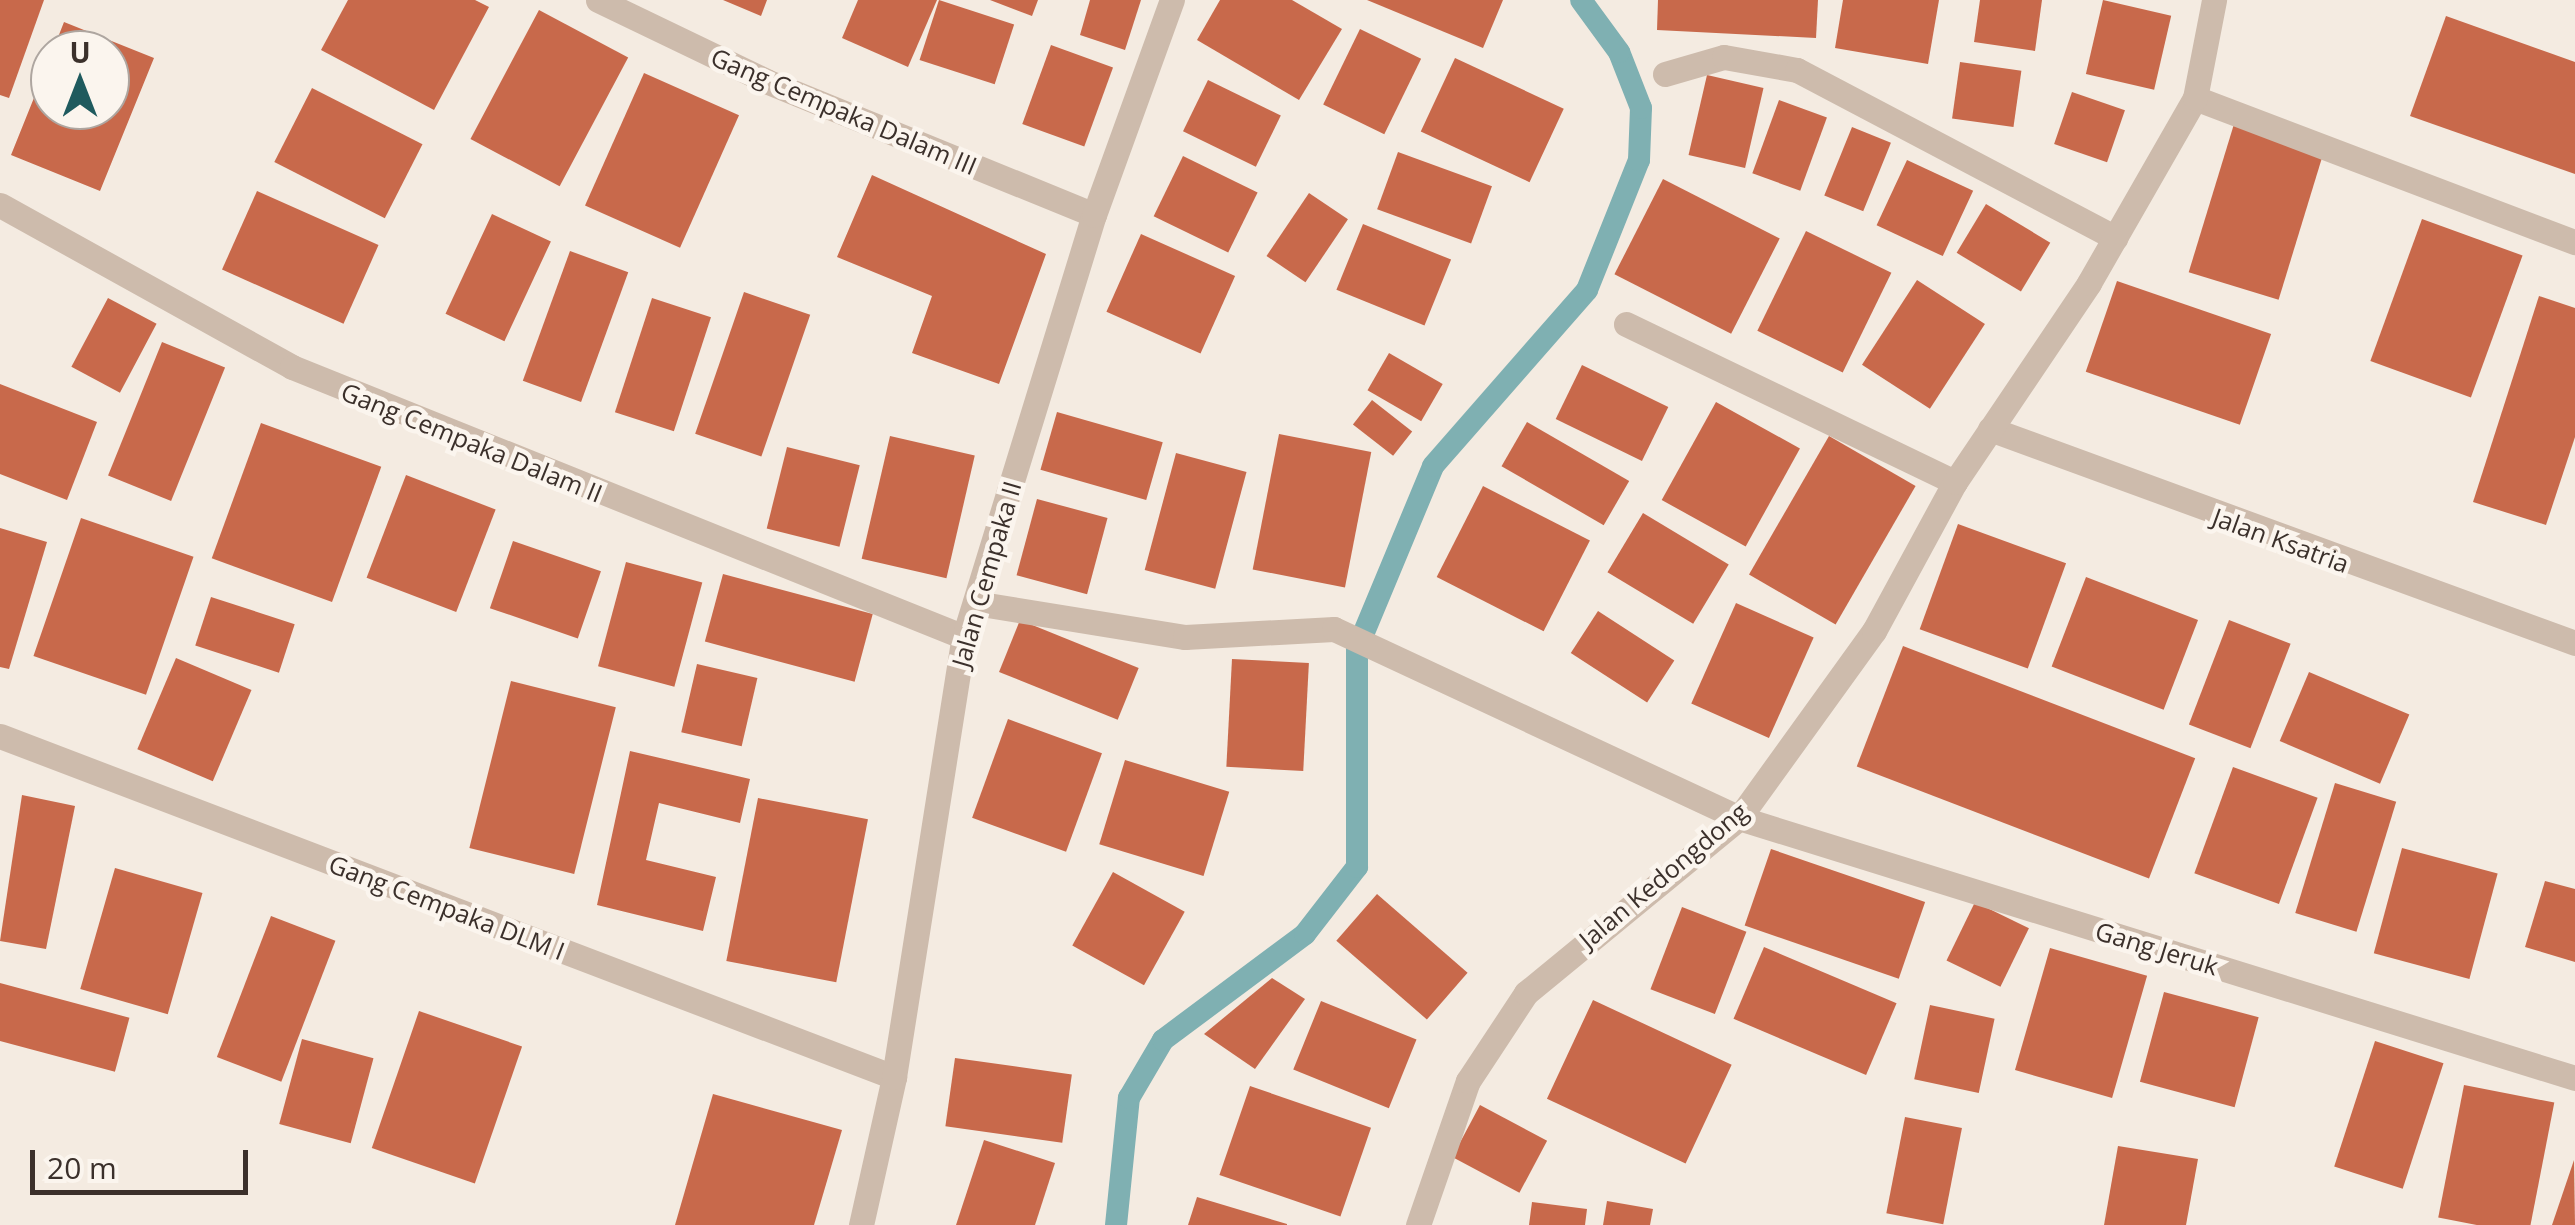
<!DOCTYPE html>
<html>
<head>
<meta charset="utf-8">
<style>
	body { margin:0 }
	#map { position:relative; width:2575px; height:1225px; overflow:hidden; background:#f4ebe1; font-family:"Open Sans",sans-serif }
	div>[style] { position:absolute }
	.stream>* { height:22px; margin:-11px; padding:0 11px; transform-origin:11px; border-radius:11px; background:#7fb0b2 }
	.building>* { inset:0; background:#c8694b; transform-origin:0 0 }
	.minor>* { height:25px; margin:-12.5px; padding:0 12.5px; transform-origin:12.5px; border-radius:12.5px; background:#cdbbac }
	span { translate:-50% -50%; white-space:nowrap; text-align:center; line-height:1.15; -webkit-text-stroke:9px #fbf5ee; paint-order:stroke }
	.street-label { font-size:25px; color:#3b302b }
	.north { position:absolute; left:30px; top:30px; width:100px; height:100px; box-sizing:border-box; background:#fbf5ee; border:2px solid #aea6a0; border-radius:50%; rotate:0deg; font-size:28px; font-weight:700; line-height:40px; text-align:center; color:#3b302b }
	.north::after { content:''; display:block; margin:auto; width:35px; height:45px; background:#1f5a5e; clip-path:polygon(50% 0,100% 100%,50% 72%,0 100%) }
	.scale { position:absolute; left:30px; top:1150px; width:218px; height:45px; box-sizing:border-box; border:5px solid #3b302b; border-top:0; padding-left:12px; font-size:30px; line-height:35px; white-space:nowrap; color:#3b302b; -webkit-text-stroke:8px #fbf5ee; paint-order:stroke }
</style>
</head>
<body>
<div id="map">
	<div class="stream">
		<div style="left:1116px;top:1225px;width:128px;rotate:-84.2deg"></div>
		<div style="left:1129px;top:1098px;width:67px;rotate:-59.6deg"></div>
		<div style="left:1163px;top:1040px;width:177px;rotate:-36.7deg"></div>
		<div style="left:1305px;top:934px;width:85px;rotate:-52.2deg"></div>
		<div style="left:1357px;top:867px;width:218px;rotate:-90deg"></div>
		<div style="left:1357px;top:649px;width:198px;rotate:-67.4deg"></div>
		<div style="left:1433px;top:466px;width:234px;rotate:-48.8deg"></div>
		<div style="left:1587px;top:290px;width:140px;rotate:-68.2deg"></div>
		<div style="left:1639px;top:160px;width:52px;rotate:-87.8deg"></div>
		<div style="left:1641px;top:108px;width:60px;rotate:-111.4deg"></div>
		<div style="left:1619px;top:52px;width:64px;rotate:-126.2deg"></div>
	</div>
	<div class="building">
		<div style="clip-path:polygon(0 0,44px 0,9px 98px,0 95px)"></div>
		<div style="clip-path:polygon(348px 0,475px 0,489px 7px,434px 110px,321px 50px)"></div>
		<div style="clip-path:polygon(723px 0,767px 0,761px 16px)"></div>
		<div style="clip-path:polygon(858px 0,937px 0,908px 67px,842px 38px)"></div>
		<div style="left:939px;top:0;width:79px;height:63px;rotate:18deg"></div>
		<div style="clip-path:polygon(990px 0,1038px 0,1032px 16px)"></div>
		<div style="clip-path:polygon(1090px 0,1141px 0,1125px 50px,1080px 35px)"></div>
		<div style="clip-path:polygon(1220px 0,1292px 0,1342px 29px,1299px 100px,1197px 40px)"></div>
		<div style="clip-path:polygon(1367px 0,1503px 0,1483px 48px)"></div>
		<div style="clip-path:polygon(1658px 0,1818px 0,1816px 38px,1657px 30px)"></div>
		<div style="clip-path:polygon(1843px 0,1939px 0,1928px 64px,1835px 48px)"></div>
		<div style="clip-path:polygon(1980px 0,2042px 0,2035px 51px,1974px 42px)"></div>
		<div style="left:2103px;top:0;width:70px;height:76px;rotate:13deg"></div>
		<div style="left:539px;top:10px;width:101px;height:146px;rotate:28deg"></div>
		<div style="clip-path:polygon(2446px 16px,2575px 62px,2575px 174px,2410px 116px)"></div>
		<div style="clip-path:polygon(64px 22px,154px 58px,100px 191px,11px 155px,50px 58px,50px 110px,110px 110px,110px 50px,53px 50px)"></div>
		<div style="left:1360px;top:29px;width:68px;height:84px;rotate:26deg"></div>
		<div style="left:1051px;top:45px;width:66px;height:84px;rotate:20deg"></div>
		<div style="left:1455px;top:58px;width:120px;height:81px;rotate:25deg"></div>
		<div style="left:1960px;top:62px;width:62px;height:57px;rotate:8deg"></div>
		<div style="left:644px;top:73px;width:104px;height:145px;rotate:24deg"></div>
		<div style="left:1707px;top:75px;width:58px;height:82px;rotate:13deg"></div>
		<div style="left:1208px;top:80px;width:81px;height:57px;rotate:26deg"></div>
		<div style="left:312px;top:88px;width:124px;height:83px;rotate:27deg"></div>
		<div style="left:2072px;top:92px;width:56px;height:55px;rotate:19deg"></div>
		<div style="left:1779px;top:100px;width:51px;height:78px;rotate:20deg"></div>
		<div style="left:2234px;top:124px;width:94px;height:155px;rotate:17deg"></div>
		<div style="left:1852px;top:127px;width:42px;height:74px;rotate:22deg"></div>
		<div style="left:1398px;top:152px;width:100px;height:61px;rotate:20deg"></div>
		<div style="left:1183px;top:156px;width:83px;height:67px;rotate:26deg"></div>
		<div style="left:1907px;top:160px;width:73px;height:72px;rotate:25deg"></div>
		<div style="clip-path:polygon(872px 175px,1046px 254px,999px 384px,912px 353px,932px 296px,837px 257px)"></div>
		<div style="left:1663px;top:179px;width:131px;height:107px;rotate:27deg"></div>
		<div style="left:257px;top:191px;width:133px;height:86px;rotate:24deg"></div>
		<div style="left:1309px;top:193px;width:47px;height:76px;rotate:34deg"></div>
		<div style="left:1986px;top:204px;width:75px;height:57px;rotate:31deg"></div>
		<div style="left:492px;top:214px;width:65px;height:110px;rotate:25deg"></div>
		<div style="left:2422px;top:219px;width:107px;height:151px;rotate:20deg"></div>
		<div style="left:1363px;top:224px;width:95px;height:71px;rotate:22deg"></div>
		<div style="left:1806px;top:231px;width:95px;height:111px;rotate:26deg"></div>
		<div style="left:1141px;top:234px;width:103px;height:85px;rotate:24deg"></div>
		<div style="left:570px;top:251px;width:62px;height:138px;rotate:20deg"></div>
		<div style="left:1917px;top:280px;width:81px;height:101px;rotate:33deg"></div>
		<div style="left:2117px;top:281px;width:163px;height:96px;rotate:19deg"></div>
		<div style="left:744px;top:292px;width:70px;height:150px;rotate:19deg"></div>
		<div style="clip-path:polygon(2539px 296px,2575px 308px,2575px 437px,2546px 525px,2473px 502px)"></div>
		<div style="left:108px;top:298px;width:55px;height:78px;rotate:28deg"></div>
		<div style="left:652px;top:298px;width:62px;height:120px;rotate:18deg"></div>
		<div style="left:162px;top:342px;width:68px;height:144px;rotate:22deg"></div>
		<div style="left:1389px;top:353px;width:62px;height:43px;rotate:30deg"></div>
		<div style="left:1582px;top:365px;width:96px;height:60px;rotate:26deg"></div>
		<div style="clip-path:polygon(0 384px,97px 422px,67px 500px,0 474px)"></div>
		<div style="left:1372px;top:400px;width:51px;height:31px;rotate:38deg"></div>
		<div style="left:1716px;top:402px;width:96px;height:112px;rotate:29deg"></div>
		<div style="left:1057px;top:412px;width:110px;height:60px;rotate:16deg"></div>
		<div style="left:1527px;top:422px;width:118px;height:51px;rotate:30deg"></div>
		<div style="left:261px;top:423px;width:128px;height:144px;rotate:20deg"></div>
		<div style="left:1279px;top:434px;width:94px;height:138px;rotate:11deg"></div>
		<div style="left:890px;top:436px;width:87px;height:126px;rotate:13deg"></div>
		<div style="left:1829px;top:436px;width:100px;height:160px;rotate:30deg"></div>
		<div style="left:787px;top:447px;width:75px;height:84px;rotate:14deg"></div>
		<div style="left:1176px;top:453px;width:73px;height:121px;rotate:15deg"></div>
		<div style="left:406px;top:475px;width:96px;height:110px;rotate:21deg"></div>
		<div style="left:1483px;top:486px;width:120px;height:102px;rotate:27deg"></div>
		<div style="left:1037px;top:499px;width:73px;height:79px;rotate:15deg"></div>
		<div style="left:1643px;top:513px;width:100px;height:69px;rotate:31deg"></div>
		<div style="left:81px;top:518px;width:119px;height:146px;rotate:19deg"></div>
		<div style="left:1958px;top:524px;width:115px;height:112px;rotate:20deg"></div>
		<div style="clip-path:polygon(0 528px,47px 542px,9px 669px,0 667px)"></div>
		<div style="left:513px;top:541px;width:93px;height:71px;rotate:19deg"></div>
		<div style="left:626px;top:562px;width:79px;height:108px;rotate:15deg"></div>
		<div style="left:723px;top:574px;width:155px;height:70px;rotate:15deg"></div>
		<div style="left:2086px;top:577px;width:120px;height:96px;rotate:21deg"></div>
		<div style="left:211px;top:597px;width:88px;height:51px;rotate:18deg"></div>
		<div style="left:1736px;top:603px;width:85px;height:110px;rotate:24deg"></div>
		<div style="left:1598px;top:611px;width:91px;height:50px;rotate:33deg"></div>
		<div style="left:1020px;top:620px;width:128px;height:56px;rotate:22deg"></div>
		<div style="left:2229px;top:620px;width:66px;height:112px;rotate:21deg"></div>
		<div style="left:1903px;top:646px;width:313px;height:129px;rotate:21deg"></div>
		<div style="left:176px;top:658px;width:82px;height:99px;rotate:23deg"></div>
		<div style="left:1232px;top:659px;width:77px;height:108px;rotate:3deg"></div>
		<div style="left:697px;top:664px;width:62px;height:70px;rotate:13deg"></div>
		<div style="left:2309px;top:672px;width:109px;height:75px;rotate:23deg"></div>
		<div style="left:511px;top:681px;width:108px;height:172px;rotate:14deg"></div>
		<div style="left:1008px;top:719px;width:100px;height:105px;rotate:20deg"></div>
		<div style="clip-path:polygon(630px 751px,750px 779px,740px 823px,659px 803px,646px 860px,716px 877px,703px 931px,597px 905px)"></div>
		<div style="left:1125px;top:760px;width:109px;height:88px;rotate:17deg"></div>
		<div style="left:2233px;top:767px;width:90px;height:113px;rotate:20deg"></div>
		<div style="left:2335px;top:783px;width:64px;height:136px;rotate:17deg"></div>
		<div style="clip-path:polygon(22px 795px,75px 806px,46px 949px,0 941px)"></div>
		<div style="left:758px;top:798px;width:112px;height:166px;rotate:11deg"></div>
		<div style="left:2402px;top:848px;width:99px;height:109px;rotate:15deg"></div>
		<div style="left:1771px;top:849px;width:163px;height:81px;rotate:19deg"></div>
		<div style="left:115px;top:868px;width:91px;height:126px;rotate:16deg"></div>
		<div style="left:1113px;top:872px;width:82px;height:84px;rotate:29deg"></div>
		<div style="clip-path:polygon(2545px 881px,2575px 889px,2575px 962px,2525px 947px)"></div>
		<div style="left:1377px;top:894px;width:120px;height:62px;rotate:41deg"></div>
		<div style="left:1975px;top:902px;width:60px;height:65px;rotate:26deg"></div>
		<div style="left:1682px;top:907px;width:69px;height:88px;rotate:21deg"></div>
		<div style="left:271px;top:916px;width:69px;height:151px;rotate:21deg"></div>
		<div style="left:1764px;top:947px;width:144px;height:78px;rotate:23deg"></div>
		<div style="left:2050px;top:948px;width:101px;height:127px;rotate:16deg"></div>
		<div style="clip-path:polygon(1272px 978px,1305px 999px,1255px 1069px,1204px 1034px)"></div>
		<div style="left:0;top:983px;width:134px;height:56px;rotate:15deg"></div>
		<div style="left:2164px;top:992px;width:98px;height:93px;rotate:15deg"></div>
		<div style="left:1593px;top:1000px;width:153px;height:109px;rotate:25deg"></div>
		<div style="left:1321px;top:1001px;width:103px;height:74px;rotate:22deg"></div>
		<div style="left:1930px;top:1005px;width:66px;height:76px;rotate:12deg"></div>
		<div style="left:419px;top:1011px;width:109px;height:145px;rotate:19deg"></div>
		<div style="left:302px;top:1039px;width:74px;height:88px;rotate:15deg"></div>
		<div style="left:2375px;top:1041px;width:72px;height:132px;rotate:18deg"></div>
		<div style="left:955px;top:1058px;width:118px;height:69px;rotate:8deg"></div>
		<div style="left:2464px;top:1085px;width:92px;height:135px;rotate:11deg"></div>
		<div style="left:1250px;top:1086px;width:128px;height:94px;rotate:19deg"></div>
		<div style="clip-path:polygon(713px 1094px,842px 1130px,814px 1225px,675px 1225px)"></div>
		<div style="left:1480px;top:1105px;width:76px;height:59px;rotate:28deg"></div>
		<div style="left:1905px;top:1117px;width:58px;height:98px;rotate:11deg"></div>
		<div style="clip-path:polygon(984px 1140px,1055px 1163px,1035px 1225px,956px 1225px)"></div>
		<div style="clip-path:polygon(2118px 1146px,2198px 1159px,2186px 1225px,2104px 1225px)"></div>
		<div style="clip-path:polygon(2574px 1160px,2575px 1225px,2552px 1225px)"></div>
		<div style="clip-path:polygon(1197px 1197px,1287px 1224px,1287px 1225px,1188px 1225px)"></div>
		<div style="clip-path:polygon(1607px 1201px,1653px 1209px,1650px 1225px,1603px 1225px)"></div>
		<div style="clip-path:polygon(1532px 1202px,1587px 1209px,1585px 1225px,1529px 1225px)"></div>
	</div>
	<div class="minor">
		<div style="left:598px;top:0;width:187px;rotate:25.7deg"></div>
		<div style="left:766px;top:81px;width:354px;rotate:22.2deg"></div>
		<div style="left:1665px;top:74px;width:61px;rotate:-16.1deg"></div>
		<div style="left:1724px;top:57px;width:74px;rotate:10.1deg"></div>
		<div style="left:1797px;top:70px;width:360px;rotate:27.8deg"></div>
		<div style="left:2195px;top:98px;width:406px;rotate:20.8deg"></div>
		<div style="left:0;top:205px;width:334px;rotate:29deg"></div>
		<div style="left:292px;top:367px;width:724px;rotate:21.89deg"></div>
		<div style="left:1626px;top:324px;width:365px;rotate:25.7deg"></div>
		<div style="left:1990px;top:429px;width:623px;rotate:20.09deg"></div>
		<div style="left:975px;top:603px;width:213px;rotate:9.2deg"></div>
		<div style="left:1185px;top:637px;width:149px;rotate:-3.1deg"></div>
		<div style="left:1334px;top:629px;width:447px;rotate:25deg"></div>
		<div style="left:1739px;top:818px;width:875px;rotate:17.28deg"></div>
		<div style="left:0;top:736px;width:957px;rotate:20.88deg"></div>
		<div style="left:861px;top:1225px;width:152px;rotate:-77.4deg"></div>
		<div style="left:894px;top:1077px;width:446px;rotate:-81deg"></div>
		<div style="left:964px;top:637px;width:442px;rotate:-72.9deg"></div>
		<div style="left:1094px;top:215px;width:229px;rotate:-70.1deg"></div>
		<div style="left:1418px;top:1225px;width:152px;rotate:-70.9deg"></div>
		<div style="left:1468px;top:1081px;width:105px;rotate:-56.6deg"></div>
		<div style="left:1526px;top:993px;width:276px;rotate:-39.4deg"></div>
		<div style="left:1739px;top:818px;width:231px;rotate:-54.2deg"></div>
		<div style="left:1874px;top:631px;width:170px;rotate:-61.5deg"></div>
		<div style="left:1955px;top:482px;width:240px;rotate:-56deg"></div>
		<div style="left:2089px;top:283px;width:213px;rotate:-60.2deg"></div>
		<div style="left:2195px;top:98px;width:100px;rotate:-79deg"></div>
	</div>
	<div class="street-label">
		<span style="left:844px;top:111px;rotate:23deg">Gang Cempaka Dalam III</span>
		<span style="left:472px;top:442px;rotate:22deg">Gang Cempaka Dalam II</span>
		<span style="left:2281px;top:540px;rotate:20deg">Jalan Ksatria</span>
		<span style="left:986px;top:574px;rotate:-74deg">Jalan Cempaka II</span>
		<span style="left:1663px;top:875px;rotate:-40deg">Jalan Kedongdong</span>
		<span style="left:447px;top:907px;rotate:21deg">Gang Cempaka DLM I</span>
		<span style="left:2157px;top:948px;rotate:17deg">Gang Jeruk</span>
	</div>
	<div class="north">U</div>
	<div class="scale">20 m</div>
</div>
</body>
</html>
